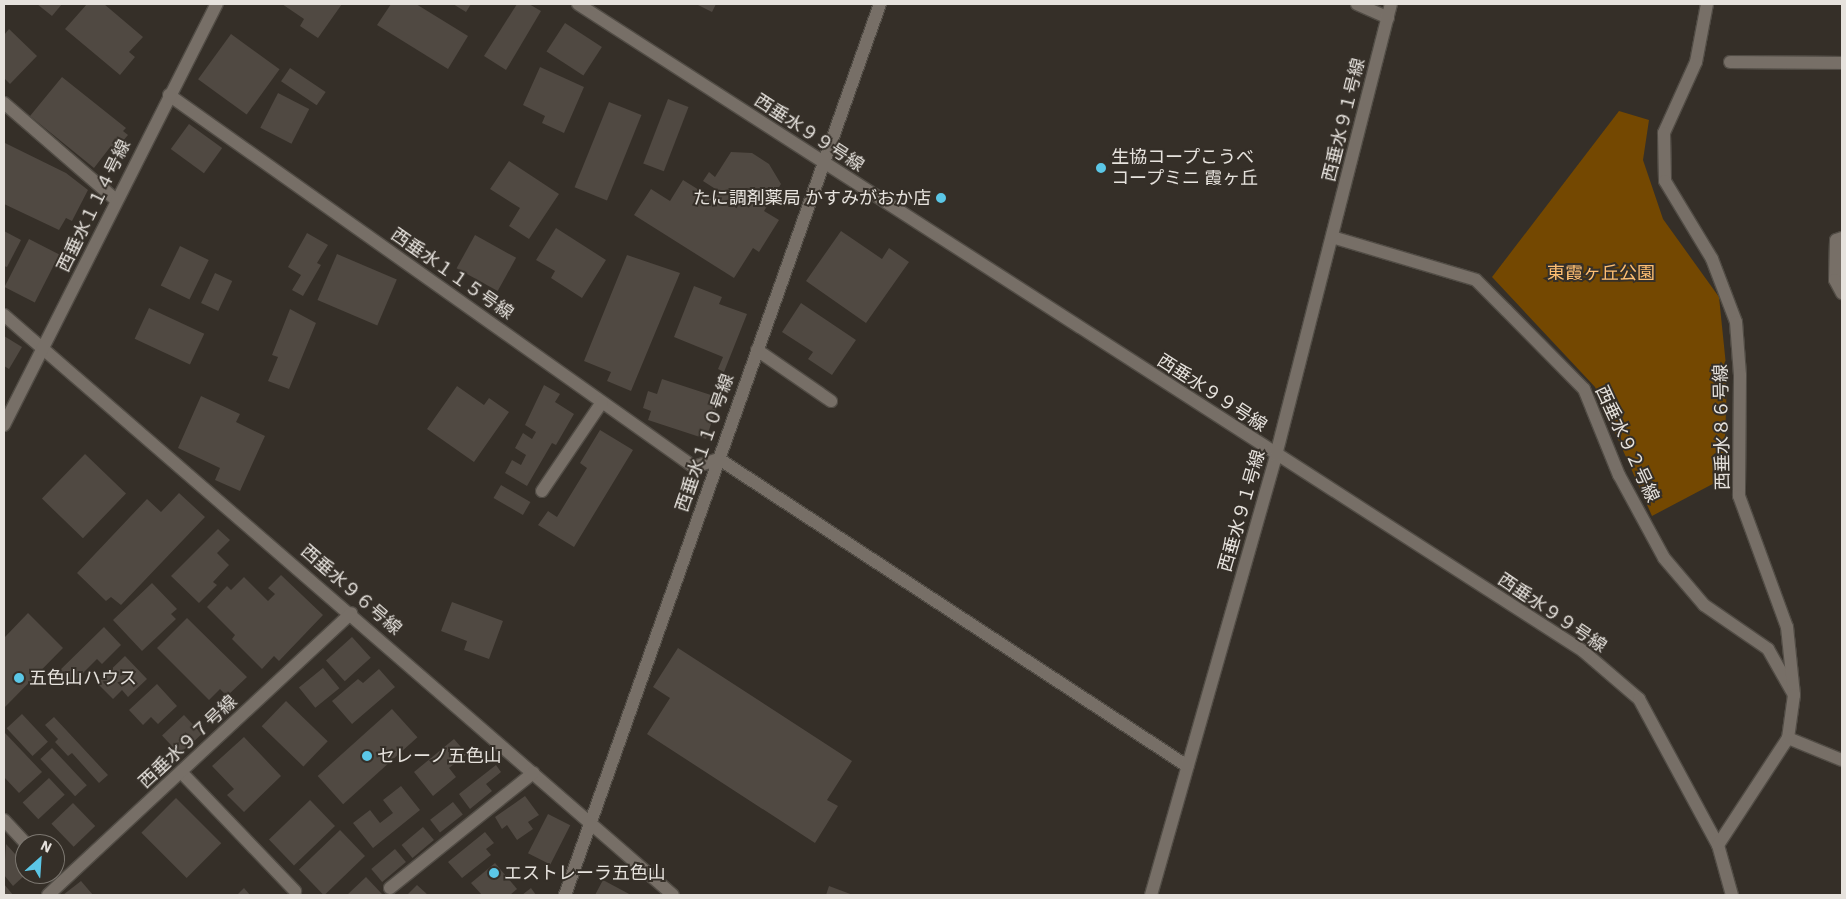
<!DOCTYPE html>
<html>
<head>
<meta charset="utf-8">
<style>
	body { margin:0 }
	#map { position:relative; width:1846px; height:899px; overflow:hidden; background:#352f28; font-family:"IBM Plex Sans","Noto Sans JP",sans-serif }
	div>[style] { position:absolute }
	.green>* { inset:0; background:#744801 }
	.building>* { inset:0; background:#504942; transform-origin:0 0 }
	.roads { filter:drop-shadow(1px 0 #514c45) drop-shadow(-1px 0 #514c45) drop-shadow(0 1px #514c45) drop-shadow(0 -1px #514c45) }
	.lane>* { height:12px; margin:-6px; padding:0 6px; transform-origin:6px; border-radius:6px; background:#776f67 }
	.street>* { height:12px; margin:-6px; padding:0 6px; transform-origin:6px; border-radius:6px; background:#776f67 }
	.dots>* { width:14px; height:14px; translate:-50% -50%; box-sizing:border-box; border:2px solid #352f28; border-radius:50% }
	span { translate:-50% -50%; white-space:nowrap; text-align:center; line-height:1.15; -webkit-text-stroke:4px #352f28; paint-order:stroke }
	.street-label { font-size:18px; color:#e6e2dd }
	.poi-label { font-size:18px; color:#e6e2dd }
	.left { translate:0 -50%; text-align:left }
	.right { translate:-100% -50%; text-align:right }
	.park-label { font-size:18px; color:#fdbe72 }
	.frame { position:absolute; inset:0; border:5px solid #e6e2dd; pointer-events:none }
	.north { position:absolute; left:15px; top:834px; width:50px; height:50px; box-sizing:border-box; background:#352f28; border:1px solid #7c7770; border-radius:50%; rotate:26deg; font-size:14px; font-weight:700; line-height:20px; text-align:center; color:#e6e2dd }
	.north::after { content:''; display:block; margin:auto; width:18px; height:22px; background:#5bc7e7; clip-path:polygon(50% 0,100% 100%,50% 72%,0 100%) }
</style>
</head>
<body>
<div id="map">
	<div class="green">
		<div style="clip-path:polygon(1619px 111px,1649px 120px,1643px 160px,1663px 219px,1719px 297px,1727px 375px,1724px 478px,1652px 516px,1595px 387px,1492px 277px)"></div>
	</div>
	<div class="building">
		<div style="clip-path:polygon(37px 4px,62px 4px,52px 16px)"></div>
		<div style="clip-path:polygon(87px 4px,104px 4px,143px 37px,129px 52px,135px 57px,120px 75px,65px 29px)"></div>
		<div style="clip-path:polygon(282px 4px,342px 4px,318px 38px,300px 26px,304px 19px)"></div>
		<div style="clip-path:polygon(391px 4px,416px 4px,468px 36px,448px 69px,377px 25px)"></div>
		<div style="clip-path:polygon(453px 4px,471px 4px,466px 12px)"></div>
		<div style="clip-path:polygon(517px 4px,529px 4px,541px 11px,506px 70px,484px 56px)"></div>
		<div style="clip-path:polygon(696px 4px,716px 4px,712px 12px)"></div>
		<div style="left:565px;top:23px;width:44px;height:34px;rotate:33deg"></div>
		<div style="clip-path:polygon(9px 29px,37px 56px,10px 84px,4px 78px,4px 35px)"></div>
		<div style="left:231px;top:34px;width:60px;height:56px;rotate:36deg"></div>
		<div style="clip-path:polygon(540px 67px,584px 87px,564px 133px,542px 123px,545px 116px,523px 105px)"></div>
		<div style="left:290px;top:68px;width:43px;height:16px;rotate:34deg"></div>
		<div style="clip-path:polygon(62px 77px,126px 128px,123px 131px,128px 135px,115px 150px,111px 146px,94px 168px,30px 116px)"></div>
		<div style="left:278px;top:93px;width:35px;height:39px;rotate:27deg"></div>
		<div style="left:668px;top:99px;width:22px;height:69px;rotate:21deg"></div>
		<div style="left:609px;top:102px;width:35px;height:92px;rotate:22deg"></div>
		<div style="left:189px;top:124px;width:41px;height:31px;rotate:36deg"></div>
		<div style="clip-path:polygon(5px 143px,66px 173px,88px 190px,72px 221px,66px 218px,59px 230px,4px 204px)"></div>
		<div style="clip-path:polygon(731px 152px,752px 153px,769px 164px,781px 184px,764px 211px,779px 220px,759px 252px,753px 248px,734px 278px,634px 215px,651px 189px,670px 201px,683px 180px,712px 198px,717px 190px,703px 181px,709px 172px,715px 177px)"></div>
		<div style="clip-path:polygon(509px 161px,559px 194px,529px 239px,509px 226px,520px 208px,490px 189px)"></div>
		<div style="clip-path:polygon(556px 228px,606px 260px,582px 298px,551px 278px,555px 271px,536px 260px)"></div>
		<div style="clip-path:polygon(4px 231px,21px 240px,7px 267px,4px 266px)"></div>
		<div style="clip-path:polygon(841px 231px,882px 259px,889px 248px,909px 262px,866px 323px,806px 281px)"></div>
		<div style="clip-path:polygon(307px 233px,328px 245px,317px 263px,321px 265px,303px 296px,292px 290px,301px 275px,288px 267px)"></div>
		<div style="left:475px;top:235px;width:47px;height:38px;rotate:29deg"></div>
		<div style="left:29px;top:239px;width:34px;height:54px;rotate:27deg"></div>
		<div style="left:180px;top:246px;width:32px;height:44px;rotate:26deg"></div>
		<div style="left:337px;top:254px;width:65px;height:50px;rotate:23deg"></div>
		<div style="clip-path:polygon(627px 255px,680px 273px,631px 391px,607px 381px,611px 372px,584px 361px)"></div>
		<div style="left:215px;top:273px;width:19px;height:33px;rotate:25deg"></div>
		<div style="clip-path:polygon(694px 286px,722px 297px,719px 304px,747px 314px,724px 372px,718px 369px,723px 357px,674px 337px)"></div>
		<div style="clip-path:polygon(801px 303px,856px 340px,832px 375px,808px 359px,813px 352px,782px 332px)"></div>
		<div style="left:149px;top:308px;width:61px;height:34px;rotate:25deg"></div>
		<div style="clip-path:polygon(290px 309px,316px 323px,289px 389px,268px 381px,278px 357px,272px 355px)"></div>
		<div style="clip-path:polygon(4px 336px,22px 347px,9px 369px,4px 366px)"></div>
		<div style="clip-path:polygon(662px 379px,720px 398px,706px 439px,648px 420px,651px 411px,643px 408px,648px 391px,657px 394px)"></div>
		<div style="clip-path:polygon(544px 385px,560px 394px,555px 402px,574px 414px,556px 445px,552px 443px,527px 486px,505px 473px,512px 460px,521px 465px,526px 455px,515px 448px,523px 433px,532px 439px,536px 432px,525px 425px)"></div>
		<div style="clip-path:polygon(457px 386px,484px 405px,489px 398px,509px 412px,474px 462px,427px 429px)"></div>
		<div style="clip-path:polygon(201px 396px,240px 414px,236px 422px,265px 436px,240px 491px,215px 480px,220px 468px,178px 448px)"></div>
		<div style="clip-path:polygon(600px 430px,633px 450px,574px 547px,538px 525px,548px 511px,557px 517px,587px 468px,580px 463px)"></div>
		<div style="left:85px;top:454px;width:57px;height:62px;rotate:44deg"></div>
		<div style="left:501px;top:485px;width:34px;height:15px;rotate:30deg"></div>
		<div style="clip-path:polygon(179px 493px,205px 517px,121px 605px,111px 597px,106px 601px,77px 573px,147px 499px,161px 512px)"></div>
		<div style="clip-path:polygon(218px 529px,230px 540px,217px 553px,229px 565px,213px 582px,217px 585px,199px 603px,171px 576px)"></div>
		<div style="clip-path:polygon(281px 575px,323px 615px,279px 661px,274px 656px,262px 669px,232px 639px,235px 635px,207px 607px,227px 586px,231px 590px,244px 577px,268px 601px,275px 594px,268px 588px)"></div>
		<div style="clip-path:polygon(152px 583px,177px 609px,171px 614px,176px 619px,142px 651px,113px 620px)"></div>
		<div style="clip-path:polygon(452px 602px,503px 621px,489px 659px,464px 650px,467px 641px,441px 631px)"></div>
		<div style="clip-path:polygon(28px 613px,63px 648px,4px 708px,4px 638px)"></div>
		<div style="clip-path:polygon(187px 618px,247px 677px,227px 696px,220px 689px,209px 700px,157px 648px)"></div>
		<div style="clip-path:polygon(104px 627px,121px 645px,102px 664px,97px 659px,69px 687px,56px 674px)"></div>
		<div style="left:352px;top:637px;width:28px;height:35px;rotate:48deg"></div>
		<div style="clip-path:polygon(678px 648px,852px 761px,827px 800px,838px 806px,815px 843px,647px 734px,670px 698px,653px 687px)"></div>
		<div style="clip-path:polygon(125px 656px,147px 679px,128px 697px,122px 690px,113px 699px,97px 683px)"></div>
		<div style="left:323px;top:668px;width:26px;height:31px;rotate:51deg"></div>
		<div style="clip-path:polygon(379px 669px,395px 687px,352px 724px,332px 701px,358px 679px,363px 683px)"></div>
		<div style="clip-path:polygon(157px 684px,177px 706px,158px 724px,151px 717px,143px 725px,129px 710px)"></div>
		<div style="left:286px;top:701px;width:58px;height:35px;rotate:44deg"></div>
		<div style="left:392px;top:709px;width:38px;height:100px;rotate:48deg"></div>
		<div style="left:22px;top:714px;width:38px;height:21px;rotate:47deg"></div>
		<div style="left:184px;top:715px;width:26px;height:30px;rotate:47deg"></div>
		<div style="clip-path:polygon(54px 717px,108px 775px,99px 783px,72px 753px,68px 756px,55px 742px,58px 739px,45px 725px)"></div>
		<div style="clip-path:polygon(5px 733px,42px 772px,19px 793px,4px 777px)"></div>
		<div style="clip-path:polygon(244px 737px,281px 776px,244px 812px,227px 795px,234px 789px,212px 766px)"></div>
		<div style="clip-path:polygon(454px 739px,467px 754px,449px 768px,456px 777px,433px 796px,414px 772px)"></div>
		<div style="left:52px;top:748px;width:51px;height:16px;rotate:47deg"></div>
		<div style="clip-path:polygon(496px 765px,501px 772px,486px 784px,492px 791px,470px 809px,459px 794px)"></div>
		<div style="left:49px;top:778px;width:23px;height:36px;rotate:47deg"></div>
		<div style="clip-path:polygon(401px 786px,420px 810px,373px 848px,353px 823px,370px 810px,380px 823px,393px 813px,383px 800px)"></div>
		<div style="clip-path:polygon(525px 796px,539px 815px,528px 822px,533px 829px,517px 840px,507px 825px,502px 829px,495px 817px)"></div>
		<div style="left:176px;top:798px;width:64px;height:49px;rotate:45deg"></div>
		<div style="left:310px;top:800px;width:36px;height:57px;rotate:46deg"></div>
		<div style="left:453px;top:802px;width:16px;height:29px;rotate:52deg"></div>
		<div style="left:73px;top:803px;width:32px;height:30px;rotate:46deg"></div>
		<div style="left:548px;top:814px;width:25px;height:44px;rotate:27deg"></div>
		<div style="left:423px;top:827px;width:17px;height:28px;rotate:50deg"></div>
		<div style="left:340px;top:830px;width:36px;height:57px;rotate:46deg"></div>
		<div style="clip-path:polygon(485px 832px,494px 843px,486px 849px,491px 855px,462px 878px,448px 862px)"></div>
		<div style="clip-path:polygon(6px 844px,25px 865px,25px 875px,13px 886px,4px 875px)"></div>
		<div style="left:395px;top:849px;width:17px;height:31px;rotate:50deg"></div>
		<div style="clip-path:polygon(495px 863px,517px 889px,510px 895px,482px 895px,471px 883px)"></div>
		<div style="clip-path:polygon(366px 877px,382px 894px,347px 895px)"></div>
		<div style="clip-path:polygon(603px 880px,631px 895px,595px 895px)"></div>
		<div style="clip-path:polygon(81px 881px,93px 895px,63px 895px)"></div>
		<div style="clip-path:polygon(4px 884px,13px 895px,4px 895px)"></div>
		<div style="clip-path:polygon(417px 885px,428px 895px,407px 895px)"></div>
		<div style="clip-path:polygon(829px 886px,853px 895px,826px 895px)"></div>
		<div style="clip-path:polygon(244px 888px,250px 895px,237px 895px)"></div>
		<div style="clip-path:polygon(531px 888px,536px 895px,522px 895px)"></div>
	</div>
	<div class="roads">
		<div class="lane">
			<div style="left:1332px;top:237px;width:150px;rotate:16.6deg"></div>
			<div style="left:1476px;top:280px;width:42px;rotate:45deg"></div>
			<div style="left:1506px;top:310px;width:111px;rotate:45.4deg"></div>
			<div style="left:1584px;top:389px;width:93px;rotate:67.9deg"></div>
			<div style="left:1619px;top:475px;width:94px;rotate:61.5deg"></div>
			<div style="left:1664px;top:558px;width:62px;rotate:49.6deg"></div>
			<div style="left:1704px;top:605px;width:78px;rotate:34.5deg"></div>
			<div style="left:1768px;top:649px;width:53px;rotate:60.5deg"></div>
		</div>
		<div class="street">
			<div style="left:578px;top:4px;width:1195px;rotate:32.77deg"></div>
			<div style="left:1583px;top:651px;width:74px;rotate:40.6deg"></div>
			<div style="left:1639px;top:699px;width:166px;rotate:61.6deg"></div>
			<div style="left:1718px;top:845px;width:52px;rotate:74.4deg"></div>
			<div style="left:1357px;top:4px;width:34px;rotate:24deg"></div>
			<div style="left:1707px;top:4px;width:59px;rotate:100.7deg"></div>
			<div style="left:1696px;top:62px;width:78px;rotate:114.3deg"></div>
			<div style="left:1664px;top:133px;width:48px;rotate:88.8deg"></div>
			<div style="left:1665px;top:181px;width:91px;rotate:58.9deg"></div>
			<div style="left:1712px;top:259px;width:67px;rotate:69.1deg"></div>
			<div style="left:1736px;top:322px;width:53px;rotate:85.7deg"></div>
			<div style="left:1740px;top:375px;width:121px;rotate:90.5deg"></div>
			<div style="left:1739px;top:496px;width:140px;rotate:69.9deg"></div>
			<div style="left:1787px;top:627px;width:68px;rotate:84.1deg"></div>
			<div style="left:1794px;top:695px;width:43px;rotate:97.9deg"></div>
			<div style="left:1788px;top:738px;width:128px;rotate:123.2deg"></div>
			<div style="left:1730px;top:62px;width:112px;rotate:0.5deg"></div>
			<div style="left:169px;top:95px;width:643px;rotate:35.32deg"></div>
			<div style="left:694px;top:467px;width:26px;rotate:-18deg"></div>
			<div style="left:719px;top:459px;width:560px;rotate:33.26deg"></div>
			<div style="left:4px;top:103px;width:148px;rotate:40.9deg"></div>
			<div style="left:1842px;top:238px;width:6px;rotate:162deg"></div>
			<div style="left:1836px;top:240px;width:40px;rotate:91.4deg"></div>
			<div style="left:1835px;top:280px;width:15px;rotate:62deg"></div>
			<div style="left:4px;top:315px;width:885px;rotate:40.92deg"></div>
			<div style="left:757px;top:350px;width:90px;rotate:34.6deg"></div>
			<div style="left:4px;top:425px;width:472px;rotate:-63.2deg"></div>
			<div style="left:542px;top:491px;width:107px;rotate:-56deg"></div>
			<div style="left:1788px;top:738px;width:58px;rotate:22.2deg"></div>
			<div style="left:181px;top:772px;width:165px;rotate:46.2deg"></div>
			<div style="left:4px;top:820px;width:33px;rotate:47deg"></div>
			<div style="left:390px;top:888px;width:184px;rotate:-38.8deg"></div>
			<div style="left:48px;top:895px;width:414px;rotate:-42.9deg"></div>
			<div style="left:565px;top:895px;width:945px;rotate:-70.53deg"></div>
			<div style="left:1151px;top:895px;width:457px;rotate:-74.1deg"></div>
			<div style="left:1276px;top:455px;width:465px;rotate:-75.7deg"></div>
		</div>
	</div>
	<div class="dots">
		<div style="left:1101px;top:168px;background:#5bc7e7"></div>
		<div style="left:941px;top:198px;background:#5bc7e7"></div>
		<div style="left:19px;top:678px;background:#5bc7e7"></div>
		<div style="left:367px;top:756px;background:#5bc7e7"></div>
		<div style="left:494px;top:873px;background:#5bc7e7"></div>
	</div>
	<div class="street-label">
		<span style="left:1344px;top:120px;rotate:-76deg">西垂水９１号線</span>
		<span style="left:809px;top:133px;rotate:33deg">西垂水９９号線</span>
		<span style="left:94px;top:206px;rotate:-64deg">西垂水１１４号線</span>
		<span style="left:452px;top:274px;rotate:35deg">西垂水１１５号線</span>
		<span style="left:1212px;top:393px;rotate:33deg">西垂水９９号線</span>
		<span style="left:1722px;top:427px;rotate:-91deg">西垂水８６号線</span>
		<span style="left:705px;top:443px;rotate:-71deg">西垂水１１０号線</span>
		<span style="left:1627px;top:444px;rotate:65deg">西垂水９２号線</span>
		<span style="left:1242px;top:511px;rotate:-74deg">西垂水９１号線</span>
		<span style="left:351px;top:590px;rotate:41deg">西垂水９６号線</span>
		<span style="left:1552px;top:613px;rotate:34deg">西垂水９９号線</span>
		<span style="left:188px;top:742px;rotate:-43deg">西垂水９７号線</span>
	</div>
	<div class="poi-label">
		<span class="left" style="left:1111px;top:168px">生協コープこうべ<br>コープミニ 霞ヶ丘</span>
		<span class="right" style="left:931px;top:198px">たに調剤薬局 かすみがおか店</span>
		<span class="left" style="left:29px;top:678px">五色山ハウス</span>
		<span class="left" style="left:377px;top:756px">セレーノ五色山</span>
		<span class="left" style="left:504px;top:873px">エストレーラ五色山</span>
	</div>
	<div class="park-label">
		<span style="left:1601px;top:273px">東霞ヶ丘公園</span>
	</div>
	<div class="frame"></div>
	<div class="north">N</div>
</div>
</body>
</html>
